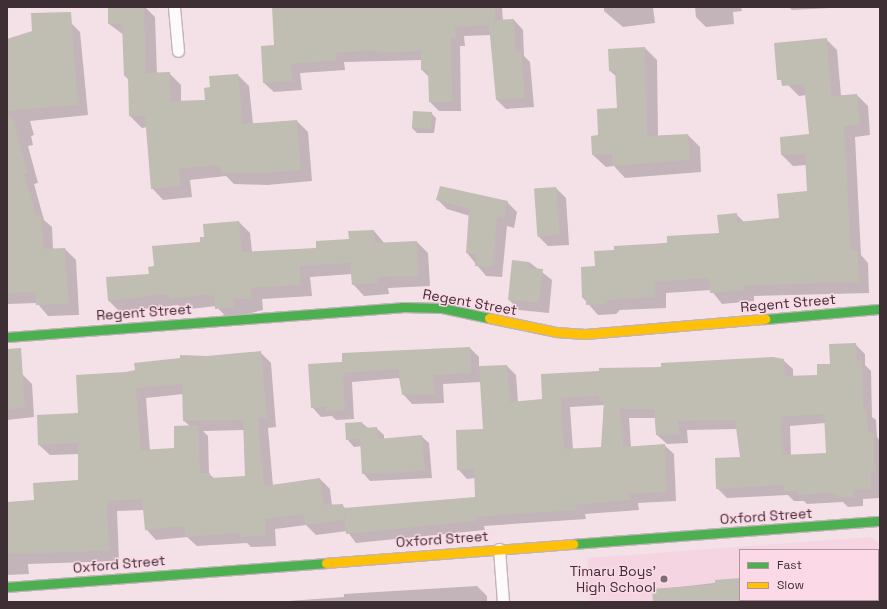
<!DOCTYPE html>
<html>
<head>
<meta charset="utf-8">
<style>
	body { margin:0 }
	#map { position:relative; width:887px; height:609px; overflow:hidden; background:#f4e1e8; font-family:"Space Grotesk",sans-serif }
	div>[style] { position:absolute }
	.built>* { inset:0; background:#f5d5e1 }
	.shadow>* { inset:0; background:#0003 }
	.building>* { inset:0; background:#c0bdb2; transform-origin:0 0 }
	.roads { filter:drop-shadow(1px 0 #c2b3b9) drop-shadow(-1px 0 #c2b3b9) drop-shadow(0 1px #c2b3b9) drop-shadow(0 -1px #c2b3b9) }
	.lane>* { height:11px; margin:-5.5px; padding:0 5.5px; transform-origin:5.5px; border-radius:5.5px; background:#fdfafc }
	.fast>* { height:9px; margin:-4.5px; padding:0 4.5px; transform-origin:4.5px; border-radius:4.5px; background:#4caf50 }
	.slow>* { height:9px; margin:-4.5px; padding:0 4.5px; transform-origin:4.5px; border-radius:4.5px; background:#ffc107 }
	.dots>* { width:11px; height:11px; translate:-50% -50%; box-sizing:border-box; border:2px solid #fcd9e6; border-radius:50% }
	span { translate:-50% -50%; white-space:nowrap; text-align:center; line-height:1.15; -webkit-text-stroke:3px #fcd9e6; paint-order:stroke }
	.street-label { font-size:14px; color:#3d2f34 }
	.poi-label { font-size:14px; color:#3d2f34 }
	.right { translate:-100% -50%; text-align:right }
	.frame { position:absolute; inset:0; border:8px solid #3d2f34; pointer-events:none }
	.legend { position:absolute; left:739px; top:549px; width:140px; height:52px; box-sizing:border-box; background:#fcd9e6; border:1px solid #b0959f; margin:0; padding:5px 7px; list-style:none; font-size:12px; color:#3d2f34 }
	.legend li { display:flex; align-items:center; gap:8px; height:20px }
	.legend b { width:20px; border:1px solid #b0959f }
</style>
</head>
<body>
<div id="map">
	<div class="built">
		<div style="clip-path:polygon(evenodd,872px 537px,880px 545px,880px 602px,590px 602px,587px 558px,872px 537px,740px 550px,878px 550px,878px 600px,740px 600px,740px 550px)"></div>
	</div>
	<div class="shadow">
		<div style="clip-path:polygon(109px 7px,145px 7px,155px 17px,157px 74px,169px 73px,181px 85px,181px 102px,206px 101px,211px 88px,238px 75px,249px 86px,253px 124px,297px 121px,308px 132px,312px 181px,267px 185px,234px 184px,226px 176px,190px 180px,192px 197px,163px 200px,152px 188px,147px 127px,142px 128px,130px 116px,129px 80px,125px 76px,124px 35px,109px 24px)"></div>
		<div style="clip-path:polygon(273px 7px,502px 7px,503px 21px,514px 20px,523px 30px,524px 56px,530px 62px,534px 107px,506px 109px,497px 100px,491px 35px,464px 36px,465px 46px,460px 46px,461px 111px,439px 111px,430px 102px,429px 77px,422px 70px,422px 60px,344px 62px,345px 70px,300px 73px,302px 90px,274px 92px,264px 83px,275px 46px)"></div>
		<div style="clip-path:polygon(604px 7px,653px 7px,655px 23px,623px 27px,604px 11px)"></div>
		<div style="clip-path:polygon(695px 7px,741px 7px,742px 11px,733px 12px,734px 24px,706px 27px,696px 17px)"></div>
		<div style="clip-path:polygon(789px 7px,831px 7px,831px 8px,792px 10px)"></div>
		<div style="clip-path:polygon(69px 21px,80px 32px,88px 115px,30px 121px,34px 135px,31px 136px,33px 145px,28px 146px,38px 183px,34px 184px,44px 220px,52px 227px,53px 249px,65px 249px,76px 260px,79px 315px,48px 316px,37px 303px,7px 304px,7px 40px)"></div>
		<div style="clip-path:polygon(826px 39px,837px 50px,841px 96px,857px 95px,868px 106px,870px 135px,855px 137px,861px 255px,868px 263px,869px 293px,754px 296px,754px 301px,722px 304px,711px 290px,666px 293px,666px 308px,620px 310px,616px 314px,598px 315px,583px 298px,596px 267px,615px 251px,720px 234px,736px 214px,744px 222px,780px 219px,808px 192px,806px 165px,793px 166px,782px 155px,781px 138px,810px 135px,806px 95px,799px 96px,788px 85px)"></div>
		<div style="clip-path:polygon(645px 48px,657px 60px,658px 136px,688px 135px,700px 147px,701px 172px,625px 178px,614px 166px,606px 167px,593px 155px,599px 136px,618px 109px,617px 77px,610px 71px)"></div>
		<div style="clip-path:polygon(414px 112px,431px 113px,436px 118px,434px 133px,417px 133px,412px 128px)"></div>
		<div style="clip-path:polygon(556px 188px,566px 198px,569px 245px,548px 246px,538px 236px)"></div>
		<div style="clip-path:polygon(437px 199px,507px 202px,517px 212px,514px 228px,507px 226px,502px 277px,486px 276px,467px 253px,470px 216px,447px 209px)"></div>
		<div style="clip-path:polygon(239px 222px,250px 233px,252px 252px,317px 249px,374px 231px,385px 244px,417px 242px,428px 253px,430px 286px,388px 288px,389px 294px,364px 296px,353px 284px,352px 274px,310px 277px,312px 296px,262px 299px,263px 310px,228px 319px,216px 306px,182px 310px,178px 305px,120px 312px,109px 301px,107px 278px,150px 275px,155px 267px)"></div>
		<div style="clip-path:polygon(529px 262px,552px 280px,549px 313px,519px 310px,509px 300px)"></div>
		<div style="clip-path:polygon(evenodd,855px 344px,865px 354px,865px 365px,871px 371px,872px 417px,876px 420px,877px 437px,880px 441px,880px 498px,863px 499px,863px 506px,848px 507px,843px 502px,807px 504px,804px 501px,794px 501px,788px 495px,727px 498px,717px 488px,741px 458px,737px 429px,687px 430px,688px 443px,667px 444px,657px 435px,656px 418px,629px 418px,631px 447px,664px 445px,674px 454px,676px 501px,638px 503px,639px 510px,585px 514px,586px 519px,484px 526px,485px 530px,356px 543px,347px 531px,316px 535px,306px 525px,275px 529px,276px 546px,251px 547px,247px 543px,197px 546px,187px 537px,156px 540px,146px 529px,144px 510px,117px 511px,119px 561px,28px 564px,29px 574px,7px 575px,7px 503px,35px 501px,79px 481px,79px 454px,50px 455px,39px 445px,126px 373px,207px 357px,260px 352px,271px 363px,276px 427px,268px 428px,273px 486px,320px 479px,330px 489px,332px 506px,342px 505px,346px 509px,476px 498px,475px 478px,467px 479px,458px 469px,484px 430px,481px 382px,443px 384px,444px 403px,412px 404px,403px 394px,399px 378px,352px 382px,354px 419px,336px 420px,332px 416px,321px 417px,312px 407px,343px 363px,470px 348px,479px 357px,479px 367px,507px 366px,516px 375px,518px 402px,543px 400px,662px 368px,783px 360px,793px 369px,793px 377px,818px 376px,855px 344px,183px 394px,184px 421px,190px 426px,175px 449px,150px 451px,146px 398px,183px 394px,855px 344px,604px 405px,602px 448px,573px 450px,570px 407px,604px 405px,855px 344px,825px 423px,827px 454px,791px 456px,790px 426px,825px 423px,855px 344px,244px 430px,246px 477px,215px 479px,209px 474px,208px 436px,203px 431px,244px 430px)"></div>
		<div style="clip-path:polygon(22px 374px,32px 384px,34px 417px,7px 420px,7px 375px)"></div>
		<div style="clip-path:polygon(362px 423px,368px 428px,376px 428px,384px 435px,384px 439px,421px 436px,429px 443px,432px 478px,370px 481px,363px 473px,362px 446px,354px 447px,347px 439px)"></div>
		<div style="clip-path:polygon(878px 562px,880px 564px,878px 593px)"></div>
		<div style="clip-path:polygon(740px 580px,740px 600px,878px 600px,878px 595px,880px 602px,656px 602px,655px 590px)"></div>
		<div style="clip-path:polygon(477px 586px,487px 596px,487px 602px,274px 602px,344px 597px,344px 594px)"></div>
	</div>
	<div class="building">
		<div style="clip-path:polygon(108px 7px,144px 7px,146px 73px,170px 72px,171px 101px,205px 100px,204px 88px,210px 87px,209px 76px,238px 74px,243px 124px,297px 120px,301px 170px,255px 174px,221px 173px,220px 165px,179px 169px,181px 186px,151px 189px,145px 116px,129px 116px,128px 76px,124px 76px,122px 24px,108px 24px)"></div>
		<div style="clip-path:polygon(272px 7px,495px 7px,495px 20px,514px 19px,516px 52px,521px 51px,525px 98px,496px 100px,489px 25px,455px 27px,456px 37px,451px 37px,452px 102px,429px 102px,428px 70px,421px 70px,421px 51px,378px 53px,377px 50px,335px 53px,336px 61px,291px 64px,293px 81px,263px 83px,261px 46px,274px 45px)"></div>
		<div style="clip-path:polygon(71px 12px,78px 105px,7px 111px,7px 39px,32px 31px,31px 13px)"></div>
		<div style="clip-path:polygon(827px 38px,831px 96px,857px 94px,860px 125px,844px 126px,851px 251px,858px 251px,859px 282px,743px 286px,744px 290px,710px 293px,709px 278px,655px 282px,656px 297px,609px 300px,605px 304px,586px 305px,586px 298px,582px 298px,581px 267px,595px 266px,594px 251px,614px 250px,614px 246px,667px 243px,667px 236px,719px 233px,717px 215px,737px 213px,737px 222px,779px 218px,777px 194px,807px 191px,805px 154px,781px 155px,780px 137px,809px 134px,804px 84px,782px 86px,781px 80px,777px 80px,774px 43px)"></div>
		<div style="clip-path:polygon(645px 47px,647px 136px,688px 134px,690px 160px,612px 166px,612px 154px,592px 155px,591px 136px,598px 135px,597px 109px,617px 108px,615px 71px,609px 71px,608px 49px)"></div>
		<div style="left:413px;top:111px;width:19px;height:17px;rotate:3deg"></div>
		<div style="clip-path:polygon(12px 116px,28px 173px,24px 174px,36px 215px,41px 215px,44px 249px,65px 248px,69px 304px,36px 305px,35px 292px,7px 293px,7px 117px)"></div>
		<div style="clip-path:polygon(440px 186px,508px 201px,504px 218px,497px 216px,493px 267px,475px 266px,476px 254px,466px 253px,469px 209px,436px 200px)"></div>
		<div style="left:556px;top:187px;width:48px;height:22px;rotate:86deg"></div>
		<div style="clip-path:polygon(239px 221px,242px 252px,316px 248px,316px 241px,349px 239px,348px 231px,374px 230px,375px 243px,417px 241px,419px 276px,377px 277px,378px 283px,352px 285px,350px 263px,300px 266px,301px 285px,251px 288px,252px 299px,233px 299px,234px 307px,215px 309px,214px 296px,208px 295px,170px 299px,169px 294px,108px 301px,106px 277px,149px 274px,148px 267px,154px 266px,152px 246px,200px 242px,200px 237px,204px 237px,203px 224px)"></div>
		<div style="clip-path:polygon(512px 260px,529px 262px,529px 268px,543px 269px,539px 303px,508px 300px)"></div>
		<div style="clip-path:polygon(evenodd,856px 343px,857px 361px,862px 360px,863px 410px,867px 410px,868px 432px,873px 432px,875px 471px,871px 472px,871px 489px,854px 490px,854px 497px,837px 498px,837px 493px,797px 495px,797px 491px,784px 492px,784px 485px,716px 489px,715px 458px,740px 457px,735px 420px,678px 421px,679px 434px,656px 435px,654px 409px,620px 409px,623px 447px,665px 444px,667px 492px,629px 494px,630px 500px,576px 505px,577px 510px,475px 517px,476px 521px,346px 534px,344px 508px,475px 497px,474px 469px,457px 470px,456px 430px,483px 429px,479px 366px,507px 365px,510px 402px,542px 399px,541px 374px,599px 371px,599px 368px,661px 367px,661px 363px,773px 357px,784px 359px,785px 376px,817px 375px,817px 364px,830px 364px,829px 344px,856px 343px,599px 396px,599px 402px,604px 402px,601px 447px,564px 449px,561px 398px,599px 396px,856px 343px,824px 414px,826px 453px,782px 455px,781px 417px,824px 414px)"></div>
		<div style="clip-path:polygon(470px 347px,471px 373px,434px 375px,435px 394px,402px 395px,398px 369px,343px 373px,345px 410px,326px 411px,326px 407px,311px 408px,308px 364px,342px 362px,342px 353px)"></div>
		<div style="clip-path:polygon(21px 348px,25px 408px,7px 409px,7px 349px)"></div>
		<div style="clip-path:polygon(evenodd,261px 351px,267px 418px,258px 418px,264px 486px,320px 478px,324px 505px,343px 504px,344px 520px,305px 525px,303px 514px,265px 519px,266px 536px,240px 537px,239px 533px,185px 537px,185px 526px,145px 530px,142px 499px,107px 501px,109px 551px,7px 554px,7px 502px,34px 500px,33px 483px,78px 480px,78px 443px,38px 445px,37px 415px,78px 413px,76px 375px,126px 372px,135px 370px,134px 363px,180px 358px,180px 355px,207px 356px,261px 351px,182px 384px,183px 421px,243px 420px,245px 476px,210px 478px,210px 473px,200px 473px,198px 425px,174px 426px,174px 448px,141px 450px,136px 388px,182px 384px)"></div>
		<div style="clip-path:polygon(362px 422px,363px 428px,377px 427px,378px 439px,422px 435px,425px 471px,362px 474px,360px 439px,346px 440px,345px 423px)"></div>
		<div style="clip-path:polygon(740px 578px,740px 602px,653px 602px,652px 589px,715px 584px,715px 580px)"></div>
	</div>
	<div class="roads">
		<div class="lane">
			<div style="left:174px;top:7px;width:44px;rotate:84.8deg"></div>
			<div style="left:499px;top:549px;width:53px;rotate:85.7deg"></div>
		</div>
		<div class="fast">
			<div style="left:765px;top:319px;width:115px;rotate:-5deg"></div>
			<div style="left:7px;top:337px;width:396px;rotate:-4.3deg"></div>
			<div style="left:402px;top:307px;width:40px;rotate:1.4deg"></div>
			<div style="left:442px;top:308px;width:48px;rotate:12deg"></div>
			<div style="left:573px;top:544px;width:308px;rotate:-4.3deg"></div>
			<div style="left:7px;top:587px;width:320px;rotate:-4.3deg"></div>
		</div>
		<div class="slow">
			<div style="left:489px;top:318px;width:68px;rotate:11.8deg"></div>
			<div style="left:556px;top:332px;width:29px;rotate:4deg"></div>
			<div style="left:585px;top:334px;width:181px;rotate:-4.8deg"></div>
			<div style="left:326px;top:563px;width:248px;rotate:-4.4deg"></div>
		</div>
	</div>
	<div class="dots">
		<div style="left:664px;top:579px;background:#7d6d73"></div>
	</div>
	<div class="street-label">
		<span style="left:470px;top:302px;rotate:10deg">Regent Street</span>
		<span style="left:788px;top:303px;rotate:-5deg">Regent Street</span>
		<span style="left:144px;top:312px;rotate:-4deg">Regent Street</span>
		<span style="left:766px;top:516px;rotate:-4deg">Oxford Street</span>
		<span style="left:442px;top:539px;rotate:-4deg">Oxford Street</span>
		<span style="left:119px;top:564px;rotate:-5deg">Oxford Street</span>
	</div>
	<div class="poi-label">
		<span class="right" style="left:656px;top:579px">Timaru Boys'<br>High School</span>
	</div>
	<div class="frame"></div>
	<ul class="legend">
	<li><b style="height:5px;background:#4caf50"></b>Fast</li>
	<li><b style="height:5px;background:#ffc107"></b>Slow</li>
	</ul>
</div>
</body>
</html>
